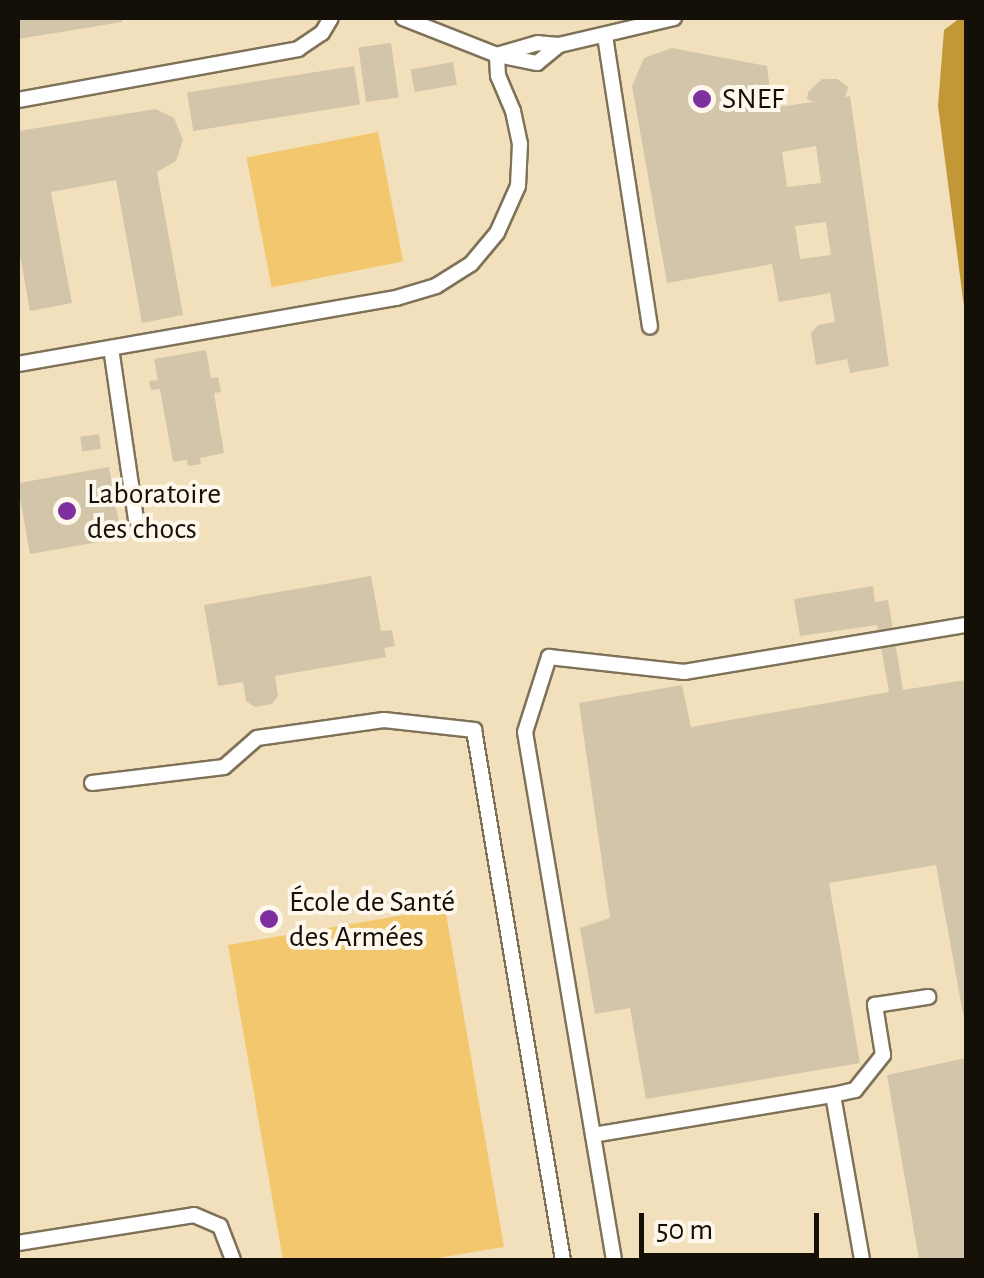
<!DOCTYPE html>
<html>
<head>
<meta charset="utf-8">
<style>
	body { margin:0 }
	#map { position:relative; width:984px; height:1278px; overflow:hidden; background:#f8eacd; font-family:"Alegreya Sans",sans-serif }
	div>[style] { position:absolute }
	.built>* { inset:0; background:#f2e0bc; transform-origin:0 0 }
	.green>* { inset:0; background:#f3c76d; transform-origin:0 0 }
	.water>* { inset:0; background:#c29735 }
	.building>* { inset:0; background:#d3c5a9; transform-origin:0 0 }
	.roads { filter:drop-shadow(2px 0 #7f7259) drop-shadow(-2px 0 #7f7259) drop-shadow(0 2px #7f7259) drop-shadow(0 -2px #7f7259) }
	.lane>* { height:14px; margin:-7px; padding:0 7px; transform-origin:7px; border-radius:7px; background:#fff }
	.dots>* { width:28px; height:28px; translate:-50% -50%; box-sizing:border-box; border:5px solid #fef8ec; border-radius:50% }
	span { translate:-50% -50%; white-space:nowrap; text-align:center; line-height:1.15; -webkit-text-stroke:8px #fef8ec; paint-order:stroke }
	.poi-label { font-size:30px; color:#151007 }
	.left { translate:0 -50%; text-align:left }
	.frame { position:absolute; inset:0; border:20px solid #151007; pointer-events:none }
	.scale { position:absolute; left:639px; top:1213px; width:180px; height:45px; box-sizing:border-box; border:5px solid #151007; border-top:0; padding-left:12px; font-size:30px; line-height:35px; white-space:nowrap; color:#151007; -webkit-text-stroke:8px #fef8ec; paint-order:stroke }
</style>
</head>
<body>
<div id="map">
	<div class="built">
		<div style="left:18px;top:18px;width:948px;height:1242px"></div>
	</div>
	<div class="green">
		<div style="left:378px;top:132px;width:132px;height:134px;rotate:79deg"></div>
		<div style="clip-path:polygon(445px 908px,504px 1247px,426px 1260px,283px 1260px,228px 945px)"></div>
	</div>
	<div class="water">
		<div style="clip-path:polygon(960px 18px,966px 18px,966px 322px,938px 106px,944px 30px)"></div>
	</div>
	<div class="building">
		<div style="clip-path:polygon(18px 18px,122px 18px,122px 22px,18px 39px)"></div>
		<div style="left:391px;top:43px;width:55px;height:33px;rotate:82deg"></div>
		<div style="clip-path:polygon(evenodd,672px 48px,767px 66px,772px 108px,813px 102px,807px 99px,808px 92px,822px 79px,837px 79px,848px 87px,845px 97px,850px 96px,889px 366px,850px 373px,847px 359px,816px 365px,811px 333px,818px 325px,835px 322px,830px 293px,779px 302px,772px 264px,667px 283px,632px 86px,644px 58px,672px 48px,816px 146px,821px 183px,787px 187px,782px 152px,816px 146px,672px 48px,826px 222px,831px 255px,800px 259px,795px 226px,826px 222px)"></div>
		<div style="left:453px;top:62px;width:23px;height:43px;rotate:80deg"></div>
		<div style="left:354px;top:66px;width:39px;height:169px;rotate:81deg"></div>
		<div style="clip-path:polygon(156px 109px,174px 118px,183px 140px,176px 161px,157px 172px,183px 315px,142px 323px,116px 180px,51px 192px,72px 303px,30px 311px,18px 244px,18px 131px)"></div>
		<div style="clip-path:polygon(206px 350px,211px 378px,218px 377px,221px 392px,214px 393px,224px 453px,200px 458px,201px 464px,188px 466px,187px 460px,173px 462px,160px 389px,151px 390px,149px 381px,158px 380px,154px 359px)"></div>
		<div style="left:99px;top:434px;width:15px;height:19px;rotate:82deg"></div>
		<div style="left:109px;top:467px;width:72px;height:93px;rotate:80deg"></div>
		<div style="clip-path:polygon(371px 576px,381px 631px,392px 630px,395px 646px,384px 648px,386px 657px,275px 676px,278px 696px,272px 704px,255px 707px,246px 701px,243px 682px,218px 686px,204px 605px)"></div>
		<div style="clip-path:polygon(873px 586px,875px 602px,888px 600px,903px 690px,966px 680px,966px 1030px,936px 865px,829px 883px,860px 1063px,646px 1099px,630px 1008px,595px 1014px,580px 928px,610px 918px,579px 703px,682px 685px,691px 727px,889px 692px,877px 625px,800px 636px,794px 599px)"></div>
		<div style="clip-path:polygon(966px 1058px,966px 1260px,919px 1260px,887px 1075px)"></div>
	</div>
	<div class="roads">
		<div class="lane">
			<div style="left:403px;top:18px;width:101px;rotate:21.5deg"></div>
			<div style="left:497px;top:55px;width:41px;rotate:11.3deg"></div>
			<div style="left:537px;top:63px;width:28px;rotate:-39deg"></div>
			<div style="left:559px;top:45px;width:21px;rotate:-175deg"></div>
			<div style="left:538px;top:43px;width:43px;rotate:163.7deg"></div>
			<div style="left:605px;top:36px;width:294px;rotate:81.2deg"></div>
			<div style="left:559px;top:45px;width:118px;rotate:-13.2deg"></div>
			<div style="left:18px;top:100px;width:285px;rotate:-10.3deg"></div>
			<div style="left:298px;top:49px;width:29px;rotate:-34deg"></div>
			<div style="left:322px;top:33px;width:17px;rotate:-59deg"></div>
			<div style="left:111px;top:348px;width:173px;rotate:81.7deg"></div>
			<div style="left:18px;top:364px;width:384px;rotate:-9.9deg"></div>
			<div style="left:396px;top:298px;width:42px;rotate:-16.7deg"></div>
			<div style="left:436px;top:286px;width:41px;rotate:-32.2deg"></div>
			<div style="left:471px;top:264px;width:40px;rotate:-50deg"></div>
			<div style="left:497px;top:233px;width:51px;rotate:-65.9deg"></div>
			<div style="left:518px;top:186px;width:42px;rotate:-87.3deg"></div>
			<div style="left:520px;top:144px;width:34px;rotate:-102deg"></div>
			<div style="left:513px;top:111px;width:38px;rotate:-113deg"></div>
			<div style="left:498px;top:76px;width:21px;rotate:-93deg"></div>
			<div style="left:92px;top:783px;width:133px;rotate:-6.9deg"></div>
			<div style="left:224px;top:767px;width:44px;rotate:-41.3deg"></div>
			<div style="left:257px;top:738px;width:128px;rotate:-8.1deg"></div>
			<div style="left:384px;top:720px;width:91px;rotate:6.3deg"></div>
			<div style="left:474px;top:730px;width:537px;rotate:80.47deg"></div>
			<div style="left:833px;top:1095px;width:23px;rotate:-13deg"></div>
			<div style="left:855px;top:1090px;width:45px;rotate:-51.3deg"></div>
			<div style="left:883px;top:1055px;width:51px;rotate:-99.1deg"></div>
			<div style="left:875px;top:1005px;width:54px;rotate:-8.6deg"></div>
			<div style="left:593px;top:1135px;width:243px;rotate:-9.5deg"></div>
			<div style="left:833px;top:1095px;width:168px;rotate:80deg"></div>
			<div style="left:18px;top:1243px;width:178px;rotate:-9deg"></div>
			<div style="left:194px;top:1215px;width:28px;rotate:23deg"></div>
			<div style="left:220px;top:1226px;width:36px;rotate:69deg"></div>
			<div style="left:614px;top:1260px;width:535px;rotate:-99.57deg"></div>
			<div style="left:525px;top:732px;width:79px;rotate:-72.3deg"></div>
			<div style="left:549px;top:657px;width:136px;rotate:6.3deg"></div>
			<div style="left:684px;top:672px;width:286px;rotate:-9.5deg"></div>
		</div>
	</div>
	<div class="dots">
		<div style="left:702px;top:99px;background:#7f30a0"></div>
		<div style="left:67px;top:511px;background:#7f30a0"></div>
		<div style="left:269px;top:919px;background:#7f30a0"></div>
	</div>
	<div class="poi-label">
		<span class="left" style="left:722px;top:99px">SNEF</span>
		<span class="left" style="left:87px;top:511px">Laboratoire<br>des chocs</span>
		<span class="left" style="left:289px;top:919px">École de Santé<br>des Armées</span>
	</div>
	<div class="frame"></div>
	<div class="scale">50 m</div>
</div>
</body>
</html>
